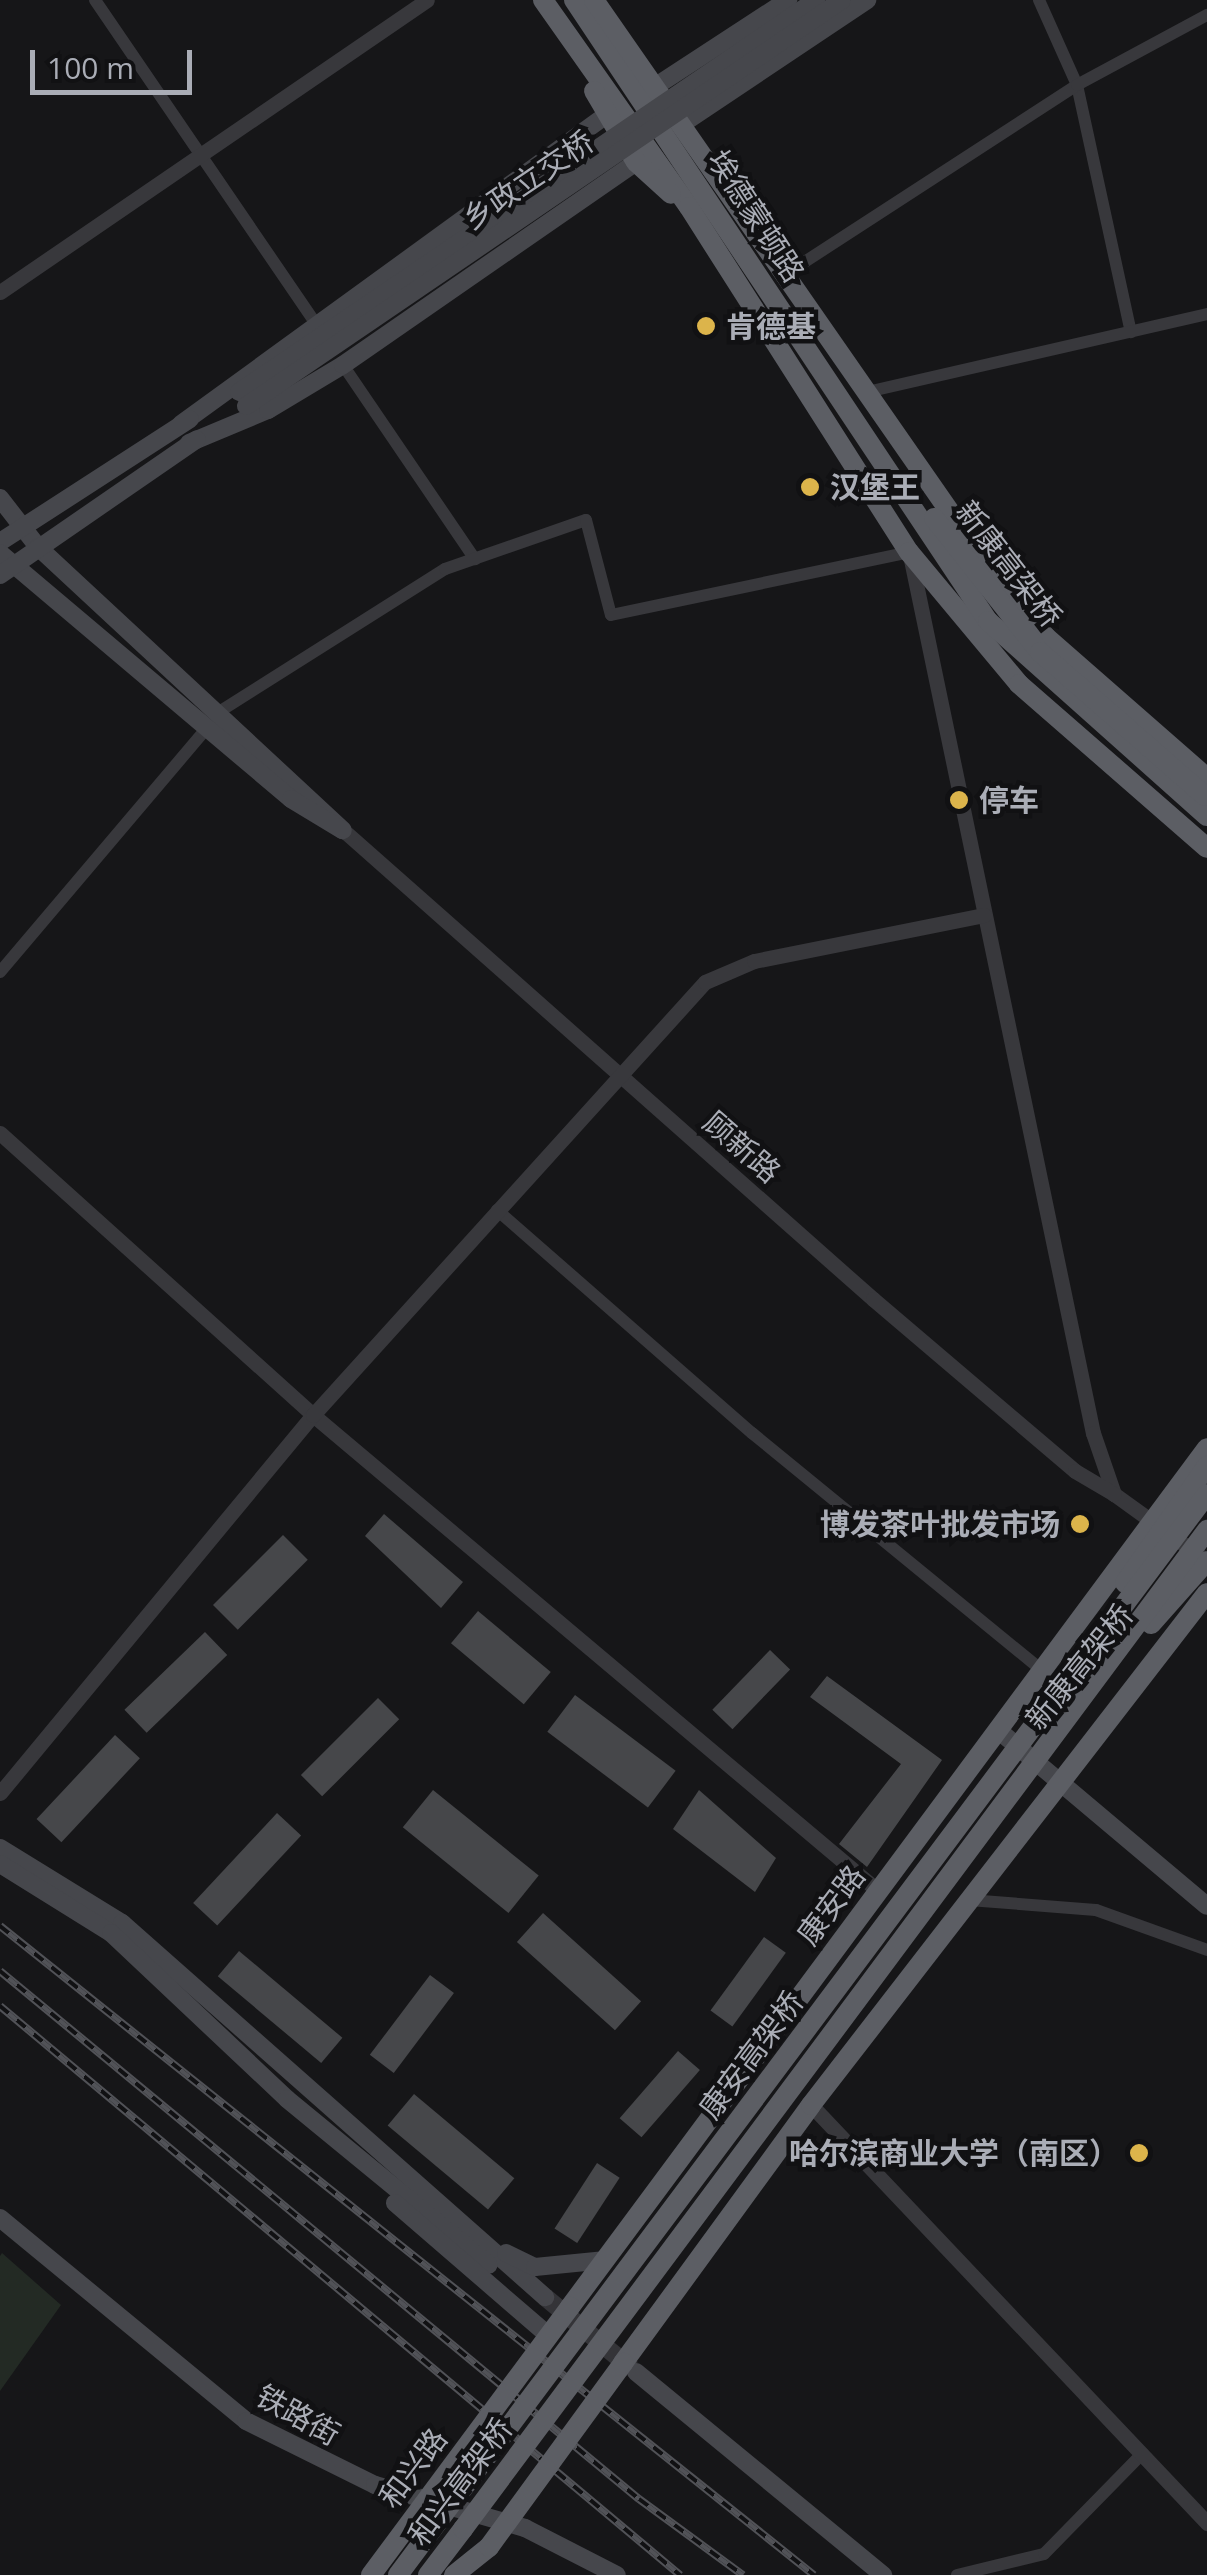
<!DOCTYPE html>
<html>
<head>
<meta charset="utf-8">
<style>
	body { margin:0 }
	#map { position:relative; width:1207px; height:2575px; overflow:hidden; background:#161618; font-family:"Open Sans","Noto Sans SC",sans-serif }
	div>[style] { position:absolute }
	.green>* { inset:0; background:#232a24 }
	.building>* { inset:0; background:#46474a; transform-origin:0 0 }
	.secondary-tunnel>* { height:18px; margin-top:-9px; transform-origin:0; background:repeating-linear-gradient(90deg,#343438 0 18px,transparent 0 27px) }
	.minor>* { height:12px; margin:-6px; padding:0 6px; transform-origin:6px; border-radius:6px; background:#38383c }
	.tertiary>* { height:15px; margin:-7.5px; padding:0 7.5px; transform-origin:7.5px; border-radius:7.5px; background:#38383c }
	.secondary>* { height:18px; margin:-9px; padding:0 9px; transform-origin:9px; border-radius:9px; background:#46474c }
	.trunk>* { height:20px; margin:-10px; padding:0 10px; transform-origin:10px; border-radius:10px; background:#5c5e64 }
	.rail>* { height:8px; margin-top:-4px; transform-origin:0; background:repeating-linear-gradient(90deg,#111113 0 11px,#515257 0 22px); box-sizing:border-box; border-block:2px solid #515257 }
	.secondary-bridge>* { height:18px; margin:-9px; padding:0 9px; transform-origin:9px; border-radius:9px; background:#46474c }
	.trunk-bridge>* { height:20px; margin:-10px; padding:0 10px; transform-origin:10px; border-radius:10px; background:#5c5e64 }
	.dots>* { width:28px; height:28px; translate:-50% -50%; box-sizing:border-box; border:5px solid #111113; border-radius:50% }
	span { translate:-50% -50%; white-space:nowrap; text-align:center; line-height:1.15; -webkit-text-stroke:9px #111113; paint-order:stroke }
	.street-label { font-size:30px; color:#aaadb6 }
	.poi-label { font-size:30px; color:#aaadb6; font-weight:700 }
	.left { translate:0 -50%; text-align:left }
	.right { translate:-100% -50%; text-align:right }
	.scale { position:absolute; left:30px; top:50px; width:162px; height:45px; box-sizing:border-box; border:5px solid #aaadb6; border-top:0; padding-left:12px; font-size:30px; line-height:35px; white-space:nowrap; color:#aaadb6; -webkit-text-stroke:8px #111113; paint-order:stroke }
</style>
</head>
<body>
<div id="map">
	<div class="green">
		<div style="clip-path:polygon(2px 2253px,61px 2305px,0 2391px,0 2256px)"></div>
	</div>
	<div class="building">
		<div style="clip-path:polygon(384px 1514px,463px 1582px,441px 1608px,365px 1536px)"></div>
		<div style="left:283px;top:1535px;width:35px;height:99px;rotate:45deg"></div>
		<div style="left:478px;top:1611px;width:95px;height:42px;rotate:40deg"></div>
		<div style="left:205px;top:1632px;width:32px;height:112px;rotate:46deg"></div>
		<div style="left:770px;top:1650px;width:28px;height:83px;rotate:44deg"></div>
		<div style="clip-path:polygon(827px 1676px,942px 1760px,867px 1867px,839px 1844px,901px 1764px,810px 1697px)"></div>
		<div style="left:575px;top:1695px;width:126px;height:46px;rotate:37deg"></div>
		<div style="left:378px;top:1698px;width:30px;height:109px;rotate:45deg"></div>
		<div style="left:115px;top:1735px;width:34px;height:115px;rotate:43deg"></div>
		<div style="left:433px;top:1790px;width:136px;height:48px;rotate:39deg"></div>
		<div style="clip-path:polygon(699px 1790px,776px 1858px,755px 1892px,673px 1829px)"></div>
		<div style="left:277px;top:1813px;width:33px;height:123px;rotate:43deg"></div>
		<div style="left:543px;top:1913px;width:132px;height:39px;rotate:42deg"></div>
		<div style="left:764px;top:1937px;width:27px;height:91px;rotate:36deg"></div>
		<div style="left:239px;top:1951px;width:135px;height:33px;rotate:40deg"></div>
		<div style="left:430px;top:1975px;width:30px;height:100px;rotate:37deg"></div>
		<div style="left:678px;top:2051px;width:29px;height:89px;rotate:41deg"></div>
		<div style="left:414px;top:2094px;width:131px;height:41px;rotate:40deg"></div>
		<div style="left:597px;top:2163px;width:27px;height:78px;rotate:33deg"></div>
	</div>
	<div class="secondary-tunnel">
		<div style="left:545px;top:2297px;width:113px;rotate:39.6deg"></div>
	</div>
	<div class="minor">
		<div style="left:95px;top:0;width:390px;rotate:55.7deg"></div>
		<div style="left:1039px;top:0;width:93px;rotate:65.9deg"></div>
		<div style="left:1077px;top:85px;width:253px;rotate:77.7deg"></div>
		<div style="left:786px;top:274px;width:347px;rotate:-33deg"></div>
		<div style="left:1077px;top:85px;width:148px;rotate:-28.3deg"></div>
		<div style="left:343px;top:365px;width:235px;rotate:55.8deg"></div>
		<div style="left:867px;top:392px;width:349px;rotate:-12.9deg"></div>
		<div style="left:222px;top:710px;width:264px;rotate:-32.3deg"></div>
		<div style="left:445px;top:569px;width:149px;rotate:-19.2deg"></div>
		<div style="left:586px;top:520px;width:98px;rotate:75.3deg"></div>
		<div style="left:611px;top:615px;width:305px;rotate:-11.9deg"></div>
		<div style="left:0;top:972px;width:320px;rotate:-49.7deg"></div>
		<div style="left:497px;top:1210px;width:339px;rotate:41.2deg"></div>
		<div style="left:752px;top:1433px;width:375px;rotate:39.3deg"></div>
		<div style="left:969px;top:1900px;width:127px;rotate:4.5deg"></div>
		<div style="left:1096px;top:1910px;width:118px;rotate:19.8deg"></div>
		<div style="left:957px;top:2575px;width:89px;rotate:-13.6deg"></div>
		<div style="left:1044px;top:2554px;width:141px;rotate:-45.6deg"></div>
	</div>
	<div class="tertiary">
		<div style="left:0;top:292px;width:517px;rotate:-34.37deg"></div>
		<div style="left:910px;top:555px;width:897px;rotate:78.23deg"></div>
		<div style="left:1093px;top:1433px;width:65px;rotate:71deg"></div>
		<div style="left:1114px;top:1494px;width:106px;rotate:35.8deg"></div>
		<div style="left:343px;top:830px;width:708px;rotate:41.51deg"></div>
		<div style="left:873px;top:1299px;width:265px;rotate:40.4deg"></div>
		<div style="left:1075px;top:1471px;width:45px;rotate:30.5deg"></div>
		<div style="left:0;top:1133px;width:421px;rotate:42deg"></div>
		<div style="left:313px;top:1415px;width:739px;rotate:40.11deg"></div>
		<div style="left:0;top:1793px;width:491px;rotate:-50.4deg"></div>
		<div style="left:313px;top:1415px;width:584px;rotate:-47.85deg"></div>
		<div style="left:705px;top:982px;width:53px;rotate:-23.2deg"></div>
		<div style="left:754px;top:961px;width:235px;rotate:-11.3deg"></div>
		<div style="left:811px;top:2105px;width:576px;rotate:46.55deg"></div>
	</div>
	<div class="secondary">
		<div style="left:656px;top:86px;width:158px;rotate:-33.1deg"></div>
		<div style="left:682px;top:124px;width:223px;rotate:-33.8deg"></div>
		<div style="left:181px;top:424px;width:524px;rotate:-36deg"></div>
		<div style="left:189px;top:443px;width:86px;rotate:-22.7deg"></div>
		<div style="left:268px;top:410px;width:87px;rotate:-31deg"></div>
		<div style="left:343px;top:365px;width:356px;rotate:-34.7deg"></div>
		<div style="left:0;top:498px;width:62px;rotate:52.2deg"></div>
		<div style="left:38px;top:547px;width:416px;rotate:42.9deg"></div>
		<div style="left:0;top:542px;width:226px;rotate:-32.9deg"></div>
		<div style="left:0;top:553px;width:381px;rotate:40.2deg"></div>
		<div style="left:291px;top:799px;width:60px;rotate:31.3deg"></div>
		<div style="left:0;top:575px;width:239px;rotate:-34.6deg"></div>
		<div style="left:998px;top:1730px;width:273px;rotate:40.1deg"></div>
		<div style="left:0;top:1848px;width:143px;rotate:31.6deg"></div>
		<div style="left:122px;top:1923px;width:565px;rotate:41.48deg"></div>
		<div style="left:0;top:1864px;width:131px;rotate:31.9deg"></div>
		<div style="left:111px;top:1933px;width:242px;rotate:43.3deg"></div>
		<div style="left:287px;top:2099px;width:261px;rotate:39.4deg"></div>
		<div style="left:395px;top:2203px;width:203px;rotate:40.8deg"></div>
		<div style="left:0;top:2218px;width:319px;rotate:39.5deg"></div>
		<div style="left:246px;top:2421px;width:144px;rotate:26.4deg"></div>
		<div style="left:375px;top:2485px;width:156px;rotate:16deg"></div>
		<div style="left:525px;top:2528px;width:103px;rotate:27.1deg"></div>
		<div style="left:506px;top:2253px;width:32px;rotate:26deg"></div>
		<div style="left:535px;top:2267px;width:71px;rotate:-5.6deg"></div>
		<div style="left:636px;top:2372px;width:320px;rotate:39.4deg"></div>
	</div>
	<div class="trunk">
		<div style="left:543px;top:0;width:253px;rotate:54.8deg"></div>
		<div style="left:689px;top:207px;width:409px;rotate:57.5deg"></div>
		<div style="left:909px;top:552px;width:172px;rotate:50.2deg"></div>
		<div style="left:1019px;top:684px;width:249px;rotate:41.1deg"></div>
		<div style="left:574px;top:0;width:746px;rotate:56.31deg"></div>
		<div style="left:988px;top:621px;width:293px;rotate:41.7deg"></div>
		<div style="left:594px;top:0;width:695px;rotate:55.19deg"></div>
		<div style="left:991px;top:571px;width:86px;rotate:50.2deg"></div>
		<div style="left:1046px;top:637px;width:214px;rotate:41.2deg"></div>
		<div style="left:594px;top:91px;width:82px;rotate:59.4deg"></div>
		<div style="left:636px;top:162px;width:47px;rotate:42.4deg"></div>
		<div style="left:934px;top:518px;width:171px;rotate:51.7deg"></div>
		<div style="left:1040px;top:652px;width:219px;rotate:41.1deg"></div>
		<div style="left:570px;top:2307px;width:1069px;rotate:-53.44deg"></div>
		<div style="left:623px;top:2363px;width:319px;rotate:-53.9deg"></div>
		<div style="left:811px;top:2105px;width:647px;rotate:-52.28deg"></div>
		<div style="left:428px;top:2575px;width:58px;rotate:-52.7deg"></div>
		<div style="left:454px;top:2575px;width:45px;rotate:-38.7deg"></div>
	</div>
	<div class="rail">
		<div style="left:0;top:1926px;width:1041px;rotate:38.57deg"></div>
		<div style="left:0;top:1971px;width:829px;rotate:39.57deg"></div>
		<div style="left:639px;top:2499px;width:129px;rotate:36.2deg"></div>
		<div style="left:0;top:2006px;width:887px;rotate:39.92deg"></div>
	</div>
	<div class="secondary-bridge">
		<div style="left:239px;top:392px;width:698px;rotate:-34.19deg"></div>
		<div style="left:246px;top:406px;width:721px;rotate:-34.26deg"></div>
	</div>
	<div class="trunk-bridge">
		<div style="left:1125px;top:1583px;width:143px;rotate:-55deg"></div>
		<div style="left:1151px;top:1624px;width:84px;rotate:-48.4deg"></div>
		<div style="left:463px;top:2529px;width:1246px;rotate:-53.32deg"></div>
		<div style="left:489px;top:2547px;width:228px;rotate:-53.9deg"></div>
		<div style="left:371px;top:2575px;width:334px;rotate:-53.4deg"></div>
		<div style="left:398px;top:2575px;width:1350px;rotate:-53.19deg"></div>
	</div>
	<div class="dots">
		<div style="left:706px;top:326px;background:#dcb44b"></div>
		<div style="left:810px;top:487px;background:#dcb44b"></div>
		<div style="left:959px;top:800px;background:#dcb44b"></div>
		<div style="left:1080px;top:1524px;background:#dcb44b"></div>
		<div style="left:1139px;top:2153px;background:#dcb44b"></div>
	</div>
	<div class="street-label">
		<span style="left:528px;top:180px;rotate:-34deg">乡政立交桥</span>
		<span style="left:756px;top:216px;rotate:57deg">埃德蒙顿路</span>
		<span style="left:1009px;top:564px;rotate:52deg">新康高架桥</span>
		<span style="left:742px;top:1147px;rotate:41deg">顾新路</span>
		<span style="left:1079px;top:1667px;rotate:-51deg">新康高架桥</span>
		<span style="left:831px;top:1905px;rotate:-53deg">康安路</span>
		<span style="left:751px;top:2055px;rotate:-53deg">康安高架桥</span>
		<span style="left:298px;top:2415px;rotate:29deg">铁路街</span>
		<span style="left:413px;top:2468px;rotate:-53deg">和兴路</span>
		<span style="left:460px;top:2482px;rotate:-53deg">和兴高架桥</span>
	</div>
	<div class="poi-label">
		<span class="left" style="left:726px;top:326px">肯德基</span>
		<span class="left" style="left:830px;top:487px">汉堡王</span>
		<span class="left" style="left:979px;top:800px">停车</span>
		<span class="right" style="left:1060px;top:1524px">博发茶叶批发市场</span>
		<span class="right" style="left:1119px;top:2153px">哈尔滨商业大学（南区）</span>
	</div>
	<div class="scale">100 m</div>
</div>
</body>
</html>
